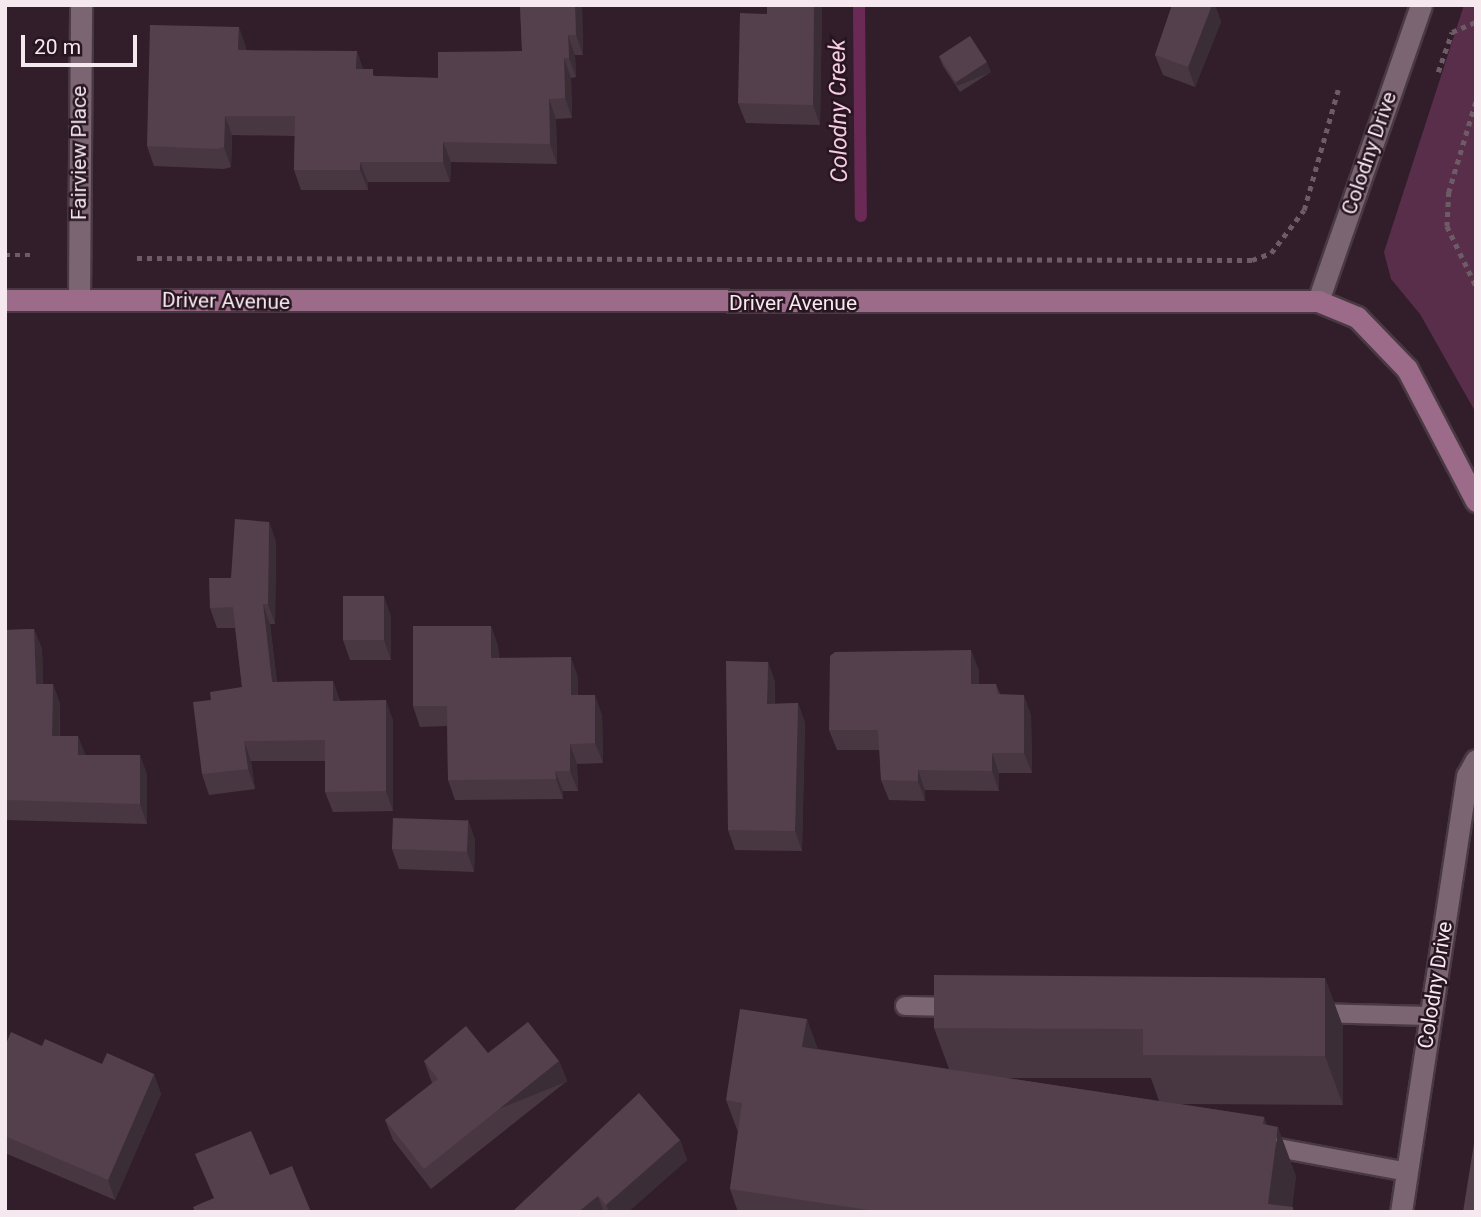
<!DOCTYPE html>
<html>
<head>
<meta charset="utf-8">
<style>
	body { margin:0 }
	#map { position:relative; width:1481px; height:1217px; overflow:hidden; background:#311e2a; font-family:Roboto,sans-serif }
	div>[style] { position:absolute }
	.green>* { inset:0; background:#592e4a }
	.stream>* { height:12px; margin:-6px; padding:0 6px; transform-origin:6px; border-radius:6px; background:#6b2a56 }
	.path>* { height:4.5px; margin-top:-2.25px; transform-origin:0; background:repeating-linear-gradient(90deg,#6d5c66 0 5px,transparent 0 10px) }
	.roads { filter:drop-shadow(2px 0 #493943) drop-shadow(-2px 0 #493943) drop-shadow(0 2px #493943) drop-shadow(0 -2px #493943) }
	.lane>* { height:18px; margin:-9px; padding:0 9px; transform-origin:9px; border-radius:9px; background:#7b6572 }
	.street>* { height:21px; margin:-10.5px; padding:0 10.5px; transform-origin:10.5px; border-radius:10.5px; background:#7b6572 }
	.secondary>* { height:21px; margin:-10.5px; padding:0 10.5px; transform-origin:10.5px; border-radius:10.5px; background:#9b6b89 }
	.wall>* { inset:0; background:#483741 }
	.shaded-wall>* { inset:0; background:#3b2d35; transform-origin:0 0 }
	.building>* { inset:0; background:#54404c; transform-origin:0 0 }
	span { translate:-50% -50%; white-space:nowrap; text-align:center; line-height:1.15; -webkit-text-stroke:5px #271520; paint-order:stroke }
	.street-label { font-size:21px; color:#f5e8ef }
	.water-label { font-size:23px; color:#f6cde5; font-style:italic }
	.frame { position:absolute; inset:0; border:7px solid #f5e8ef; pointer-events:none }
	.scale { position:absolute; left:21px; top:35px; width:116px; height:32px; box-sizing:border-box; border:4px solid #f5e8ef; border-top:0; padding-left:9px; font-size:21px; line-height:24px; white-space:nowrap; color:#f5e8ef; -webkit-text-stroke:5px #271520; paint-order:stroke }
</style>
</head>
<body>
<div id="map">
	<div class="green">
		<div style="clip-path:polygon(1464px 5px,1476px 5px,1476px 413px,1420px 314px,1391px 279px,1384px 252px)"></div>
	</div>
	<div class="stream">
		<div style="left:859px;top:5px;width:211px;rotate:89.5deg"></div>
	</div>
	<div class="path">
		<div style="left:1438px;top:72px;width:42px;rotate:-70.7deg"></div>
		<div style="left:1452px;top:32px;width:26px;rotate:-23deg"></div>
		<div style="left:1476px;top:102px;width:94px;rotate:106.7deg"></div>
		<div style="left:1449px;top:192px;width:34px;rotate:93deg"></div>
		<div style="left:1447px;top:226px;width:67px;rotate:64.2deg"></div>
		<div style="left:5px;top:255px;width:30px"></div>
		<div style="left:137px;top:258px;width:1115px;rotate:0.1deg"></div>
		<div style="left:1252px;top:260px;width:20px;rotate:-20deg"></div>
		<div style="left:1271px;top:253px;width:54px;rotate:-52.5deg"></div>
		<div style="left:1304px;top:210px;width:125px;rotate:-74.2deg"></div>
	</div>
	<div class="roads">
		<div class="lane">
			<div style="left:905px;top:1006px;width:52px;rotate:1.1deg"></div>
			<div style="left:1314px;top:1013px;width:116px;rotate:1.5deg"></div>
			<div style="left:1262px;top:1145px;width:147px;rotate:10.5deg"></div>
		</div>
		<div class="street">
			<div style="left:79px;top:300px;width:295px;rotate:-89.6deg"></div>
			<div style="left:1318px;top:301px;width:313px;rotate:-70.8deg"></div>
			<div style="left:1401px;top:1212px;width:441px;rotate:-81.4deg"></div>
			<div style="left:1467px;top:776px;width:18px;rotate:-61deg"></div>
		</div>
		<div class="secondary">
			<div style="left:5px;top:300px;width:1313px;rotate:0.04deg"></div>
			<div style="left:1318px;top:301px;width:42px;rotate:22.3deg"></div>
			<div style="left:1357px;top:317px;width:72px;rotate:46.1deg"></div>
			<div style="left:1407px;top:369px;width:149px;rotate:62.4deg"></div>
		</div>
	</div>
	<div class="wall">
		<div style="clip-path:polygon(520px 5px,582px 5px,583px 55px,575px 55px,576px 77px,571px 78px,572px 118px,556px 119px,557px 164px,451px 162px,450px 182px,368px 182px,368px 190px,301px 190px,294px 170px,295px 136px,232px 135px,231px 167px,224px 169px,154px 166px,147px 146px,246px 47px,246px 50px,363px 69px,375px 76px,438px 78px,522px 51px)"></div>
		<div style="clip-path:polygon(822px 5px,820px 125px,746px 123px,738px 103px,767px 14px)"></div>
		<div style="clip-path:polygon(1172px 5px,1215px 5px,1221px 22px,1195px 87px,1163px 75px,1155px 55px)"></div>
		<div style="clip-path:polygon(939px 56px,991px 72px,960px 92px,943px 66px)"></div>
		<div style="clip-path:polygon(269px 522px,276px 542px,275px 624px,270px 624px,277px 682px,333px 681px,340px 701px,393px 720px,393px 811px,333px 812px,325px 792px,325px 761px,251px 761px,255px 789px,209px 795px,202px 774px,211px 700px,242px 687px,235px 628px,217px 628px,210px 608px)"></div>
		<div style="clip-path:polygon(391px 616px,391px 660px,350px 660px,343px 640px)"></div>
		<div style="clip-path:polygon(491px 626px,498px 646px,499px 658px,578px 677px,578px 695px,602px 715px,603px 763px,577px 764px,578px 791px,563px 791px,563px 799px,455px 800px,448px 780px,447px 726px,420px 727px,413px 706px)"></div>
		<div style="clip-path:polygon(34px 629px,42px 649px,43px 684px,53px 684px,60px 704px,60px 736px,78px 736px,85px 755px,140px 755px,147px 775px,147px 824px,5px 820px,5px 630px)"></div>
		<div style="clip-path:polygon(768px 662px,775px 682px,775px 704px,798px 703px,805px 723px,802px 851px,735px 850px,728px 830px)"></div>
		<div style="clip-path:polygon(979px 670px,979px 684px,996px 684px,1000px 694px,1031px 715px,1032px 773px,999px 773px,999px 791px,925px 790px,925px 801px,889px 800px,881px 780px,880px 750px,837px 750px,829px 730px)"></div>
		<div style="clip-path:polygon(468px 820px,475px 840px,474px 872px,399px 869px,392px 849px)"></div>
		<div style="clip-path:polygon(evenodd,1325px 978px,1343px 1027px,1343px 1105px,1181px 1104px,1264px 1117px,1267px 1125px,1296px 1176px,1292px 1207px,1295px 1212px,738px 1212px,730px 1189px,738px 1132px,726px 1100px,818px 1049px,949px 1069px,934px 1028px,1325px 978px,1007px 1078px,1151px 1078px,1159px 1101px,1007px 1078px)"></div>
		<div style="clip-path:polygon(5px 1046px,42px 1046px,102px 1064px,154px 1074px,161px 1094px,115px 1200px,5px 1153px)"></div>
		<div style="clip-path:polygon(488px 1053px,559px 1061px,567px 1081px,431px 1189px,393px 1140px,385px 1120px,432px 1083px,424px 1061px)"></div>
		<div style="clip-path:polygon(680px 1140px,687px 1160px,628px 1212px,513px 1212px)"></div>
	</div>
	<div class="shaded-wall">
		<div style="clip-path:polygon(575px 5px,582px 5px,583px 55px,576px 35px)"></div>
		<div style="clip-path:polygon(814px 5px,822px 5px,820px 125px,813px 105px)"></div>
		<div style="clip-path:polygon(1212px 5px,1215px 5px,1221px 22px,1195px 87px,1188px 67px)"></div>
		<div style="clip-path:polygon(239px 27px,246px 47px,246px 70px,238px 50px)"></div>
		<div style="clip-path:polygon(568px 35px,575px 55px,576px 77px,569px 58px)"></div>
		<div style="clip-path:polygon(357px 51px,364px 71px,356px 69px)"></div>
		<div style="clip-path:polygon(564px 58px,571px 78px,572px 118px,565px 98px)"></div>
		<div style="left:987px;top:62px;width:11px;height:37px;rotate:68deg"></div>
		<div style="clip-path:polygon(549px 99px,556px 119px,557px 164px,550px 144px)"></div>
		<div style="clip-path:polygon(225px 116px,232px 135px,231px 167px,224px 147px)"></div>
		<div style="clip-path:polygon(443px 142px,451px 162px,450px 182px,443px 162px)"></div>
		<div style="clip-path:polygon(360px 162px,368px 182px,368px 190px,360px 170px)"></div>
		<div style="clip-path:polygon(269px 522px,276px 542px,275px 624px,268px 604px)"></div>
		<div style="clip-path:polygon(384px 596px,391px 616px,391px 660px,384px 640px)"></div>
		<div style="clip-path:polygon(263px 604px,270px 624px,279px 702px,272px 682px)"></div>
		<div style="clip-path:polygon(491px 626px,498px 646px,499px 678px,491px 658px)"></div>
		<div style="clip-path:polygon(34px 629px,42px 649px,44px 704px,36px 684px)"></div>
		<div style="clip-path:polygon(971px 650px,979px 670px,979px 704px,971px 684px)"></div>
		<div style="clip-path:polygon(571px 657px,578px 677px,578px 715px,571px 695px)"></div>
		<div style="clip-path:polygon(768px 662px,775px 682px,774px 724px,767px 704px)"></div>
		<div style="clip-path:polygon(333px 681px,340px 701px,333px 701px)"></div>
		<div style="clip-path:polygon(53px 684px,60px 704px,59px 756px,52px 736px)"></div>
		<div style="clip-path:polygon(595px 695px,602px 715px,603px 763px,595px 743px)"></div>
		<div style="clip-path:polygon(1024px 695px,1031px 715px,1032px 773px,1024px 753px)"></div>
		<div style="clip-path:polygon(386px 700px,393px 720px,393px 811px,386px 791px)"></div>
		<div style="clip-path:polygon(798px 703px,805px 723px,802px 851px,795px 831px)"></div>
		<div style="clip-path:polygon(78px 736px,86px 756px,78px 755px)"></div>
		<div style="clip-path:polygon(244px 741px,251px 761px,255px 789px,248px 769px)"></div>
		<div style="clip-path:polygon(570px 744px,577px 764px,578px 791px,570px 771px)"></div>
		<div style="clip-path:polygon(992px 753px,999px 773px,999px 791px,992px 771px)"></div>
		<div style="clip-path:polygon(140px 755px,147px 775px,147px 824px,140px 804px)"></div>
		<div style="clip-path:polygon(918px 770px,925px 790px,925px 801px,918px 781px)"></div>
		<div style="clip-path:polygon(555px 771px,563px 791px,563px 799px,556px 779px)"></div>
		<div style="clip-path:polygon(468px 820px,475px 840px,474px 872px,467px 852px)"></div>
		<div style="clip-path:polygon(1325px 978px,1343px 1027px,1343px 1105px,1325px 1056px)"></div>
		<div style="clip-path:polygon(807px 1019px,825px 1068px,802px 1047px)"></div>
		<div style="left:559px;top:1061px;width:22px;height:173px;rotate:68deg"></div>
		<div style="clip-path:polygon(154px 1074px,161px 1094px,115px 1200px,108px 1180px)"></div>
		<div style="clip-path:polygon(1264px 1117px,1276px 1148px,1278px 1127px,1296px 1176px,1291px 1212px,1268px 1204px,1263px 1124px)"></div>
		<div style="clip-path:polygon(680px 1140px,687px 1160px,628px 1212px,609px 1212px,606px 1205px)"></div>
		<div style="clip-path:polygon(598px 1196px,604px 1212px,578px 1212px)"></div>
	</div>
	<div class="building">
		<div style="clip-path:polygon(520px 5px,575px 5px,576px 35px,568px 35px,569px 58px,564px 58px,565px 98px,549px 99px,550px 144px,443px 142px,443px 162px,360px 162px,360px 170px,294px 170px,295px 116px,225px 116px,224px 147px,217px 149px,147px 146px,150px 25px,239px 27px,238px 50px,357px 51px,356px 69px,373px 69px,373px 76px,438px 78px,438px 52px,522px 51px)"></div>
		<div style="clip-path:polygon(767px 5px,814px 5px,813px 105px,738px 103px,740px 13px,767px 14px)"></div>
		<div style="clip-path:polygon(1172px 5px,1212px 5px,1188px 67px,1155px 55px)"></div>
		<div style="left:970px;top:36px;width:31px;height:37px;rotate:57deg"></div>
		<div style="clip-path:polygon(235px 519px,269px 522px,268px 604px,263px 604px,272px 682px,333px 681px,333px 701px,386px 700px,386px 791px,325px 792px,325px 740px,244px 741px,248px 769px,202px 774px,193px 702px,211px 700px,210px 692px,242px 687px,233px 607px,210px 608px,209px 578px,231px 578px)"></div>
		<div style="left:343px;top:596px;width:41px;height:44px"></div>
		<div style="clip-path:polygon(413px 626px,491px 626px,491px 658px,571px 657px,571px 695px,595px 695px,595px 743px,570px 744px,570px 771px,555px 771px,556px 779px,448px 780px,447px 706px,413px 706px)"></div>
		<div style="clip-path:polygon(34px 629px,36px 684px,53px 684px,52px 736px,78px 736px,78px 755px,140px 755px,140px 804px,5px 800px,5px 630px)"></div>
		<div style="clip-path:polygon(971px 650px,971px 684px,996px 684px,997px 694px,1024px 695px,1024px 753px,992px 753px,992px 771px,918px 770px,918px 781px,881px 780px,878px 730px,829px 730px,830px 656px,835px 652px)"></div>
		<div style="clip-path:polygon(726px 661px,768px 662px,767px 704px,798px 703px,795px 831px,728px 830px)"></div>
		<div style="left:393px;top:818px;width:75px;height:31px;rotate:2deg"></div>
		<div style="clip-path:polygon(934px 975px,1325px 978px,1325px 1056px,1143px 1055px,1143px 1029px,934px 1028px)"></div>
		<div style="clip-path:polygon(740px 1009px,807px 1019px,802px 1047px,1264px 1117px,1263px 1124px,1278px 1127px,1268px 1204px,1293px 1207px,1293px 1212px,875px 1212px,875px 1211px,730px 1189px,742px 1103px,726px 1100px)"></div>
		<div style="clip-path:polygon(528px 1022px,559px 1061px,424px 1169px,385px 1120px,438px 1079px,424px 1061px,466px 1026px,488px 1053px)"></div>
		<div style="clip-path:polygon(11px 1032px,42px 1046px,45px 1039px,102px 1064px,107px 1053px,154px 1074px,108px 1180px,5px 1136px,5px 1046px)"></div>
		<div style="clip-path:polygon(639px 1093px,680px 1140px,606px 1205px,598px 1196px,578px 1212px,513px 1212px,513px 1211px)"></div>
		<div style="clip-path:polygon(251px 1131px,270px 1175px,292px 1166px,311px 1212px,195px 1212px,193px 1207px,214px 1198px,195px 1154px)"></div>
		<div style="clip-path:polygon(1476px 1131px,1476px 1212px,1463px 1212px)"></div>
	</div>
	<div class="street-label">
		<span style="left:79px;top:153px;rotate:-90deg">Fairview Place</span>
		<span style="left:1369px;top:153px;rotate:-71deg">Colodny Drive</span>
		<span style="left:226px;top:301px;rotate:1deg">Driver Avenue</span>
		<span style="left:793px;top:303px">Driver Avenue</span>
		<span style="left:1435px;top:985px;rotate:-81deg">Colodny Drive</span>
	</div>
	<div class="water-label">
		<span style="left:839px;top:111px;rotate:-91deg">Colodny Creek</span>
	</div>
	<div class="frame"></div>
	<div class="scale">20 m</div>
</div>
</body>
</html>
